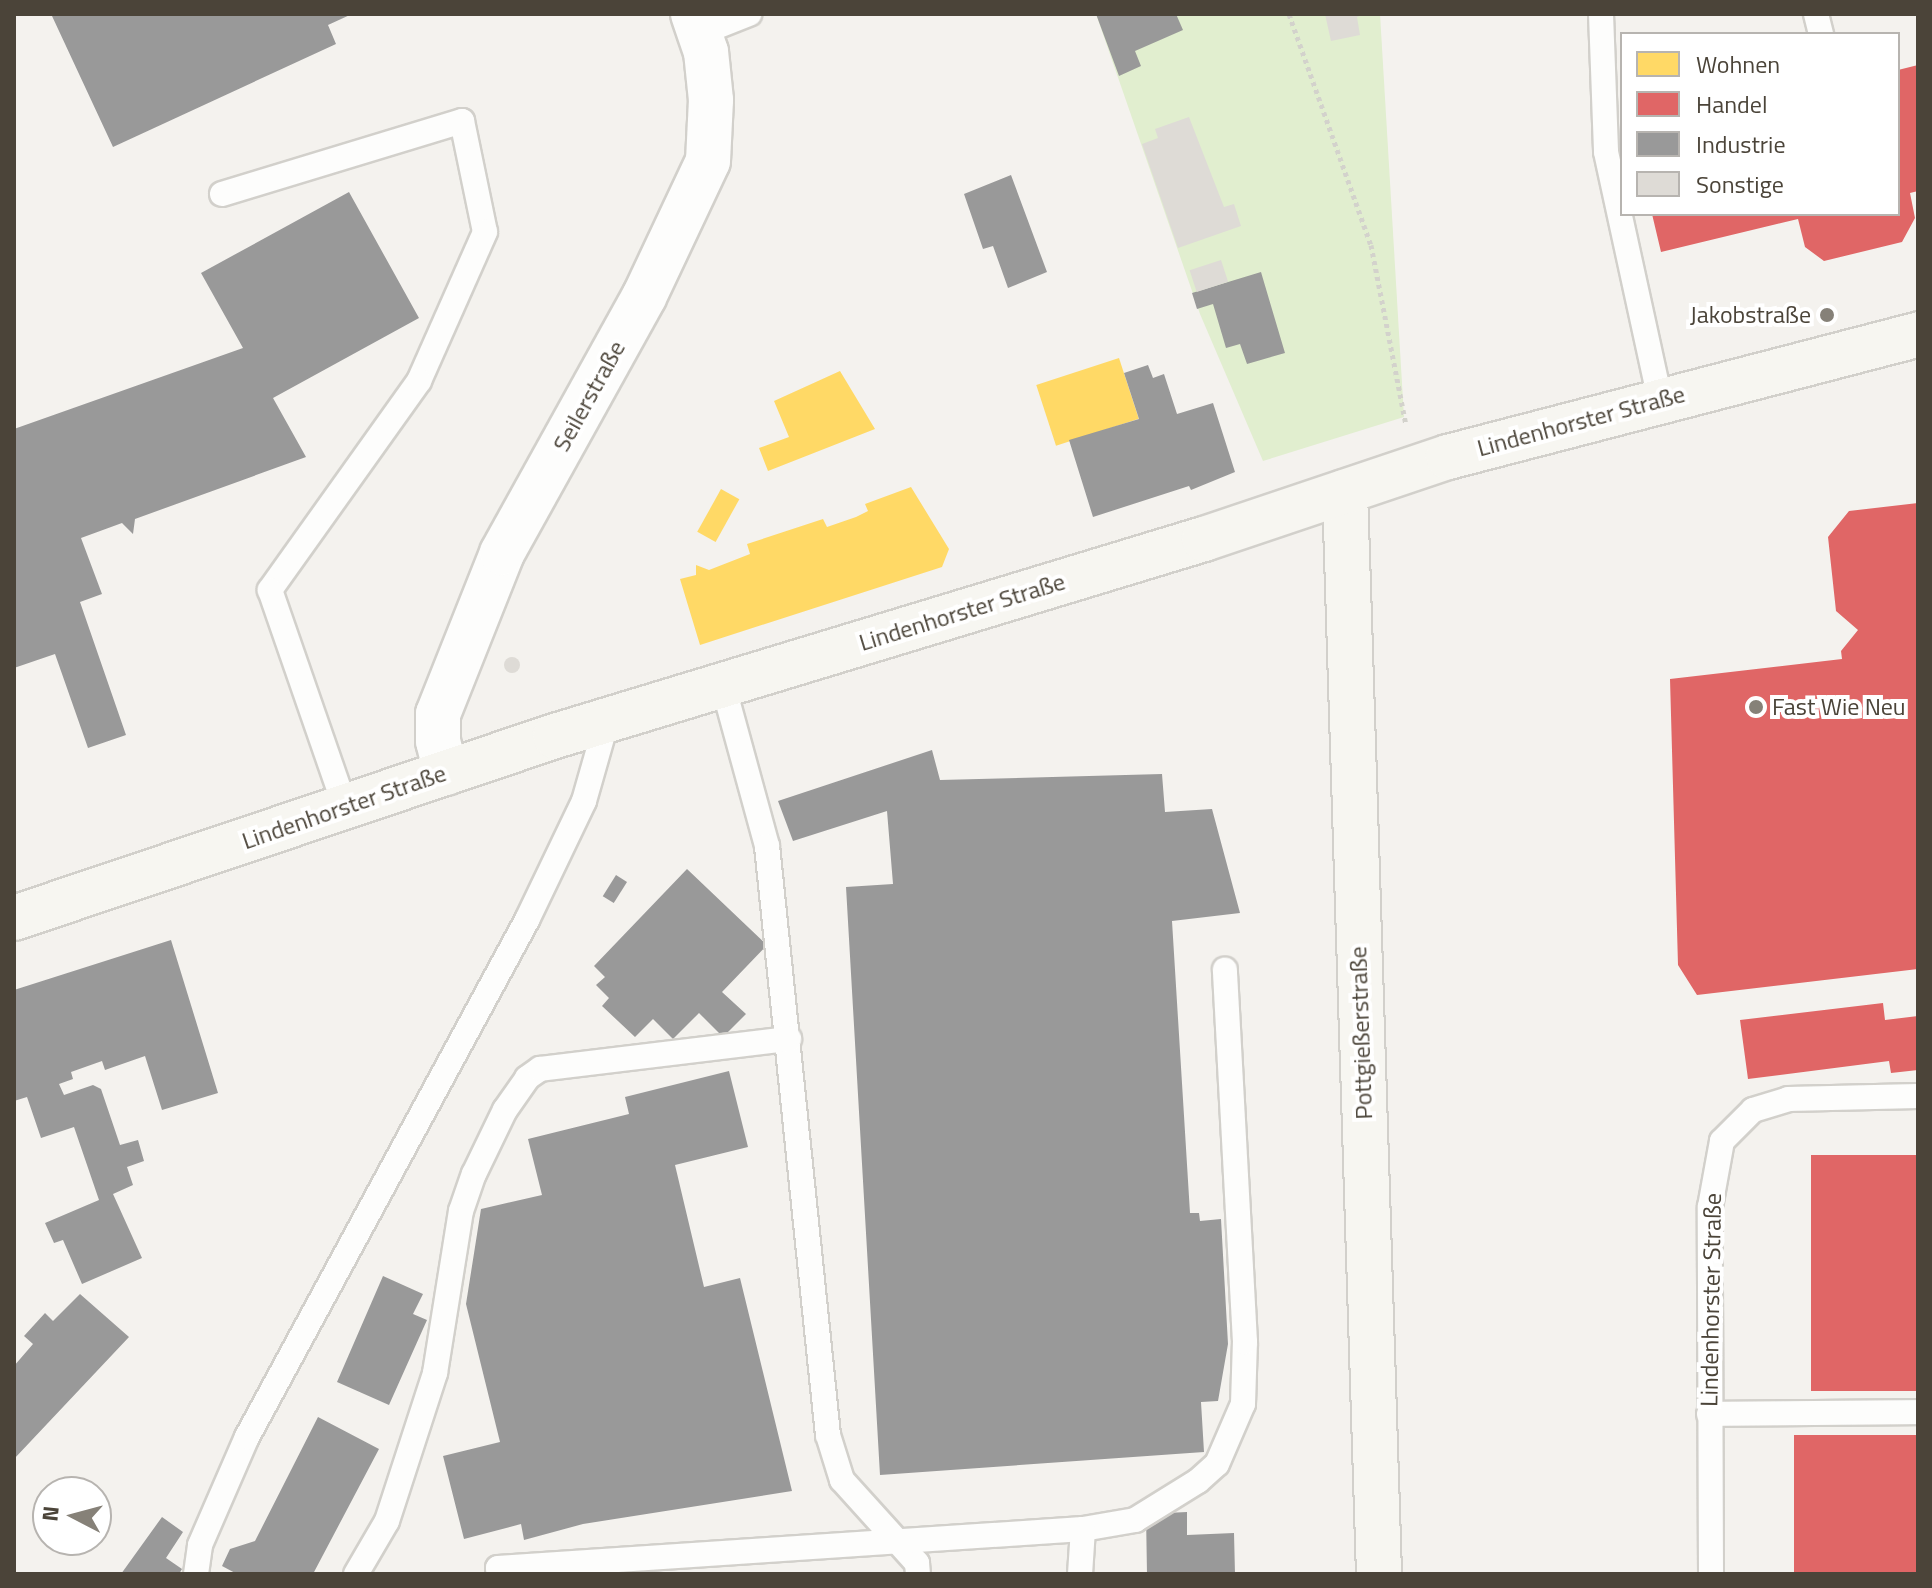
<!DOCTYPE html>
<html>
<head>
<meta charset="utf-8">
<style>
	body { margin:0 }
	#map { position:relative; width:1932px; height:1588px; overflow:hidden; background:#f4f2ee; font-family:"Titillium Web",sans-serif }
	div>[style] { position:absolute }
	.green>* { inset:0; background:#e1eecf }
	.homes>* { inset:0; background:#ffd966; transform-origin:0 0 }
	.shops>* { inset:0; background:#e06666; transform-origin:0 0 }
	.industry>* { inset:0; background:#999; transform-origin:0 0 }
	.building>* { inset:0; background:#dedbd6; transform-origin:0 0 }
	.round { border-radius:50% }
	.path>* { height:5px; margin-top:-2.5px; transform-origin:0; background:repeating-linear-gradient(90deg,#d3d2cc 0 4px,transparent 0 8px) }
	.roads { filter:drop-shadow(2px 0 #d2d0cb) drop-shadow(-2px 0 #d2d0cb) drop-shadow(0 2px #d2d0cb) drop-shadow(0 -2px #d2d0cb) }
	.lane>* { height:24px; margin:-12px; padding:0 12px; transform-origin:12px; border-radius:12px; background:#fdfdfc }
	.street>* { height:44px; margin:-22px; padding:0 22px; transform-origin:22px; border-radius:22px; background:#fdfdfc }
	.secondary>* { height:44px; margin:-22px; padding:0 22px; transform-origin:22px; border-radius:22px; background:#f7f6f1 }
	.dots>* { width:22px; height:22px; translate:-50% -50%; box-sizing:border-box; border:4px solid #fff; border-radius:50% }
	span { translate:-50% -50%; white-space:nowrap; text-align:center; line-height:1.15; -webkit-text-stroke:8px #fff; paint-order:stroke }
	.poi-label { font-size:24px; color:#4b4439 }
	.right { translate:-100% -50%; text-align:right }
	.left { translate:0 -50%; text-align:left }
	.street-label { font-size:24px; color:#4b4439 }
	.frame { position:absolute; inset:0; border:16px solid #4b4439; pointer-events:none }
	.legend { position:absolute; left:1620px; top:32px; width:280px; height:184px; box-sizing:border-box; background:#fff; border:2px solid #b7b4b0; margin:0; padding:10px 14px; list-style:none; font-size:24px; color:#4b4439 }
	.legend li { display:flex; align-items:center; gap:16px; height:40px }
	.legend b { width:40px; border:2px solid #b7b4b0 }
	.north { position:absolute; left:32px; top:1476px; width:80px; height:80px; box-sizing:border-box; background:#fff; border:2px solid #b7b4b0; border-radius:50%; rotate:276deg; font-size:22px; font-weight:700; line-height:32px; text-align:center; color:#4b4439 }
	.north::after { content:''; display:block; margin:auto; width:28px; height:36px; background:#868178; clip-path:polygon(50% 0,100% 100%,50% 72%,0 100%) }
</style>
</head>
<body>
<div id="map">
	<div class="green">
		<div style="clip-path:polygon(1096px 14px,1380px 14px,1404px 417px,1263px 461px,1200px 314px)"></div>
	</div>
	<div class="homes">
		<div style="left:1119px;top:358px;width:64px;height:87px;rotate:72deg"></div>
		<div style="clip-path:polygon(840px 371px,875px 429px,768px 471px,759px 448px,789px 437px,774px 401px)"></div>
		<div style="clip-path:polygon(911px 487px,949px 549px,942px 567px,700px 645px,680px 579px,696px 575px,696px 565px,709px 570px,750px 554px,747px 544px,823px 519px,827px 527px,856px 517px,868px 511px,865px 504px)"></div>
		<div style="left:721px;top:489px;width:21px;height:49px;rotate:29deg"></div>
	</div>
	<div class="shops">
		<div style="clip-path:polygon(1918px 65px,1918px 191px,1910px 193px,1915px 218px,1902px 242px,1824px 261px,1805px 247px,1798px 219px,1661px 252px,1652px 214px,1898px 214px,1898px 70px)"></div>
		<div style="clip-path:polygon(1918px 503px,1918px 969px,1697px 995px,1678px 965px,1670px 679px,1842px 659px,1841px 651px,1858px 630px,1836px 611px,1828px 537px,1849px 511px)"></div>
		<div style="clip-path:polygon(1883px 1003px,1885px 1020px,1918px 1016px,1918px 1070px,1891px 1073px,1889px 1061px,1748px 1079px,1740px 1020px)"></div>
		<div style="left:1918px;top:1155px;width:236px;height:107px;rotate:90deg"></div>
		<div style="left:1918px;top:1435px;width:139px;height:124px;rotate:90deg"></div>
	</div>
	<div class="industry">
		<div style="clip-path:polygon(352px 14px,328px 25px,336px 44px,113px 147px,52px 16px)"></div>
		<div style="clip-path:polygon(1096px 14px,1176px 14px,1183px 30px,1135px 51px,1141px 66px,1119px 76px)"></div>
		<div style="clip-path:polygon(1011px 175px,1047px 272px,1008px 288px,993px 246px,983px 249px,964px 194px)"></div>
		<div style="clip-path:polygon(349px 192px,419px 318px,273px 398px,306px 457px,135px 519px,133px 534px,122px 523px,81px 538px,102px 594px,80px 602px,126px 735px,88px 748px,55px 654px,14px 668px,14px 429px,243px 348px,201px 273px)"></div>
		<div style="clip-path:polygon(1261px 272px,1285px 353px,1247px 364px,1240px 344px,1226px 348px,1213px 304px,1197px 309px,1192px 293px)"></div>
		<div style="clip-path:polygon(1148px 365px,1153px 378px,1164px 374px,1177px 414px,1213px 403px,1235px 472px,1191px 490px,1189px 486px,1093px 517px,1069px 440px,1139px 419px,1124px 373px)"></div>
		<div style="clip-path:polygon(932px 750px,940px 780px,1162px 774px,1165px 812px,1212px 809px,1240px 913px,1172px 921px,1190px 1213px,1199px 1213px,1200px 1221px,1221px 1219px,1228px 1344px,1218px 1401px,1201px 1402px,1204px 1452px,880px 1475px,846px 887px,893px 884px,887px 811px,793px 841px,778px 801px)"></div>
		<div style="clip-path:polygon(687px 869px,767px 945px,722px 992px,746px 1014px,723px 1037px,699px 1013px,673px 1039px,653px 1019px,635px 1037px,602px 1006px,609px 998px,596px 985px,605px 977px,594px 966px)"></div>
		<div style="left:616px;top:875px;width:13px;height:25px;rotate:32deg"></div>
		<div style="clip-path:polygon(171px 940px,218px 1093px,162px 1110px,145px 1056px,105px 1070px,102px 1061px,71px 1072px,73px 1079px,59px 1084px,64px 1095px,93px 1085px,101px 1089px,120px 1145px,138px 1140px,144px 1161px,127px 1167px,133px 1185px,113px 1194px,142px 1258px,82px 1284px,63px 1240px,54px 1243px,45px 1223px,99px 1200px,74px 1127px,41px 1138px,27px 1097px,14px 1101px,14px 990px)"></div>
		<div style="clip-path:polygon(729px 1071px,748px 1147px,675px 1165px,704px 1287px,740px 1278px,792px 1491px,583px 1524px,524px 1540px,521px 1524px,464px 1539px,443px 1456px,500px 1442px,466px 1304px,481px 1209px,542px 1195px,528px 1139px,629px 1114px,625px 1097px)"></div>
		<div style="clip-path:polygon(383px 1276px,423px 1294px,413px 1314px,427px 1320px,389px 1405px,337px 1382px)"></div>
		<div style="clip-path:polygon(80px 1294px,129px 1337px,14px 1459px,14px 1366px,33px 1344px,24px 1336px,45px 1313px,53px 1321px)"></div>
		<div style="clip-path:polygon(318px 1417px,379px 1449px,313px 1574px,237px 1574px,222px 1566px,230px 1549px,255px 1541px)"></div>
		<div style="clip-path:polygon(1187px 1512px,1187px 1535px,1234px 1533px,1235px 1574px,1147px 1574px,1146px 1514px)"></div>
		<div style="clip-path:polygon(162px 1517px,183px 1532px,166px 1558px,182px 1569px,179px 1574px,121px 1574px)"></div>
	</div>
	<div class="building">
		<div style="clip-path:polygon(1325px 14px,1364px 14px,1357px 17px,1360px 35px,1331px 41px)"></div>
		<div style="clip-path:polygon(1189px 117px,1224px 207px,1234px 204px,1241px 226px,1178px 248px,1142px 144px,1158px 138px,1155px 129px)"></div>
		<div style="left:1221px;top:260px;width:23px;height:33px;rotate:72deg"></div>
		<div class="round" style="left:504px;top:657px;width:16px;height:16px"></div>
	</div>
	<div class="path">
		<div style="left:1289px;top:14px;width:245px;rotate:70.5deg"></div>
		<div style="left:1371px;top:245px;width:183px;rotate:79deg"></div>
	</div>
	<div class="roads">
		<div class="lane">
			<div style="left:1601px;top:14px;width:138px;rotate:87.9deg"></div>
			<div style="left:1606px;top:152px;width:254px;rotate:77.7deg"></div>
			<div style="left:1816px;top:14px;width:21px;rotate:76deg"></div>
			<div style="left:701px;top:33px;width:52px;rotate:-21.6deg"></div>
			<div style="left:222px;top:194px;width:251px;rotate:-16.9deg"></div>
			<div style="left:462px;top:121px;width:113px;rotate:78.3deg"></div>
			<div style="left:485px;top:232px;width:163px;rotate:113.9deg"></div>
			<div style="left:419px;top:381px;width:257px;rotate:125.5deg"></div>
			<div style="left:270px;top:590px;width:230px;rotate:70.9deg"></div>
			<div style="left:723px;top:685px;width:167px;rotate:74.7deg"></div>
			<div style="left:767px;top:846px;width:592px;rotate:84.09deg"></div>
			<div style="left:828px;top:1435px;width:47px;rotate:72.7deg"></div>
			<div style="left:842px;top:1480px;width:112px;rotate:47.9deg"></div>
			<div style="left:917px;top:1563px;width:11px;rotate:85deg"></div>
			<div style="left:1709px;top:1414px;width:209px;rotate:-0.5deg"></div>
			<div style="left:1083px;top:1529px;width:53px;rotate:-9.8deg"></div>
			<div style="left:1135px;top:1520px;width:74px;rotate:-31.8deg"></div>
			<div style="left:1198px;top:1481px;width:25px;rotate:-42deg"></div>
			<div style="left:1217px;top:1464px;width:65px;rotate:-66.6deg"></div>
			<div style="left:1243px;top:1404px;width:62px;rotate:-88.2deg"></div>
			<div style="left:1245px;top:1342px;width:373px;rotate:-93.1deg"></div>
			<div style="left:196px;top:1574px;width:29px;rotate:-82deg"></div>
			<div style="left:200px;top:1545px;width:118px;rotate:-66.5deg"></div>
			<div style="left:247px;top:1437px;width:588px;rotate:-61.56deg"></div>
			<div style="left:527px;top:920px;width:132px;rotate:-64.4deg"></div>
			<div style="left:584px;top:801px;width:84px;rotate:-74.1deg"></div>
			<div style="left:356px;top:1574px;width:61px;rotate:-59.7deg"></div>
			<div style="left:387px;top:1521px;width:156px;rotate:-72deg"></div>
			<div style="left:435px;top:1373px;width:164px;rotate:-80.9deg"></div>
			<div style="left:461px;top:1211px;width:39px;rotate:-71deg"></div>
			<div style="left:474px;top:1174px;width:71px;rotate:-64.2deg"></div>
			<div style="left:505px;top:1110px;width:39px;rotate:-55deg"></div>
			<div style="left:527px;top:1078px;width:16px;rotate:-35deg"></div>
			<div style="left:540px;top:1069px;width:251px;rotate:-6.9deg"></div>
			<div style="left:499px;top:1574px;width:6px;rotate:-99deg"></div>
			<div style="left:498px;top:1568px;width:586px;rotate:-3.81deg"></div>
			<div style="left:1083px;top:1529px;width:45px;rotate:93.8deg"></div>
			<div style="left:1711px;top:1574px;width:367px;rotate:-90.2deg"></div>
			<div style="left:1710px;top:1207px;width:67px;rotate:-79.7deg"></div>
			<div style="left:1722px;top:1141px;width:44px;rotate:-45deg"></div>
			<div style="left:1753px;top:1110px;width:37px;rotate:-17deg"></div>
			<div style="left:1788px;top:1099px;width:130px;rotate:-1.3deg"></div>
		</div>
		<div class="street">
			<div style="left:446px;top:773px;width:33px;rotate:-104deg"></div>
			<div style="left:438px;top:741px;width:27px;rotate:-90deg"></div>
			<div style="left:438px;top:714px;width:173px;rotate:-68.3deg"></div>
			<div style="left:502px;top:553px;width:293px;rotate:-61deg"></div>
			<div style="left:644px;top:297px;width:150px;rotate:-64.8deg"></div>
			<div style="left:708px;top:161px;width:61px;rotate:-87.2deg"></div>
			<div style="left:711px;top:100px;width:48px;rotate:-95.9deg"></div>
			<div style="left:706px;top:52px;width:40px;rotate:-108.9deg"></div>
		</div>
		<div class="secondary">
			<div style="left:1345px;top:492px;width:1083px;rotate:88.2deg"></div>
			<div style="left:14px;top:918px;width:571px;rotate:-18.59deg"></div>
			<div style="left:555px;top:736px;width:678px;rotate:-16.89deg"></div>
			<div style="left:1204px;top:539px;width:257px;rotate:-18.6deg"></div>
			<div style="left:1448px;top:457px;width:486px;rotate:-14.6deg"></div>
		</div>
	</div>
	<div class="dots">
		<div style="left:1827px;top:315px;background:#868178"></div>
		<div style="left:1756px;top:707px;background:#868178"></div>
	</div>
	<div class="poi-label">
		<span class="right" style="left:1811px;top:315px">Jakobstraße</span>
		<span class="left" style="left:1772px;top:707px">Fast Wie Neu</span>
	</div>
	<div class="street-label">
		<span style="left:589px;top:396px;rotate:-61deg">Seilerstraße</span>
		<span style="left:1581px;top:421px;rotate:-15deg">Lindenhorster Straße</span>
		<span style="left:962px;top:612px;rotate:-17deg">Lindenhorster Straße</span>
		<span style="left:344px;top:807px;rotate:-19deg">Lindenhorster Straße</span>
		<span style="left:1361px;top:1033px;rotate:-92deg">Pottgießerstraße</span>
		<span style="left:1711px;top:1300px;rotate:-89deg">Lindenhorster Straße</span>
	</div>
	<div class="frame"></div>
	<ul class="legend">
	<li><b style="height:22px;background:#ffd966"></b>Wohnen</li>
	<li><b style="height:22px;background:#e06666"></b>Handel</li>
	<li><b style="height:22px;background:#999"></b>Industrie</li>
	<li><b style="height:22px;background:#dedbd6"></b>Sonstige</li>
	</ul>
	<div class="north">N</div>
</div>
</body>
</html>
